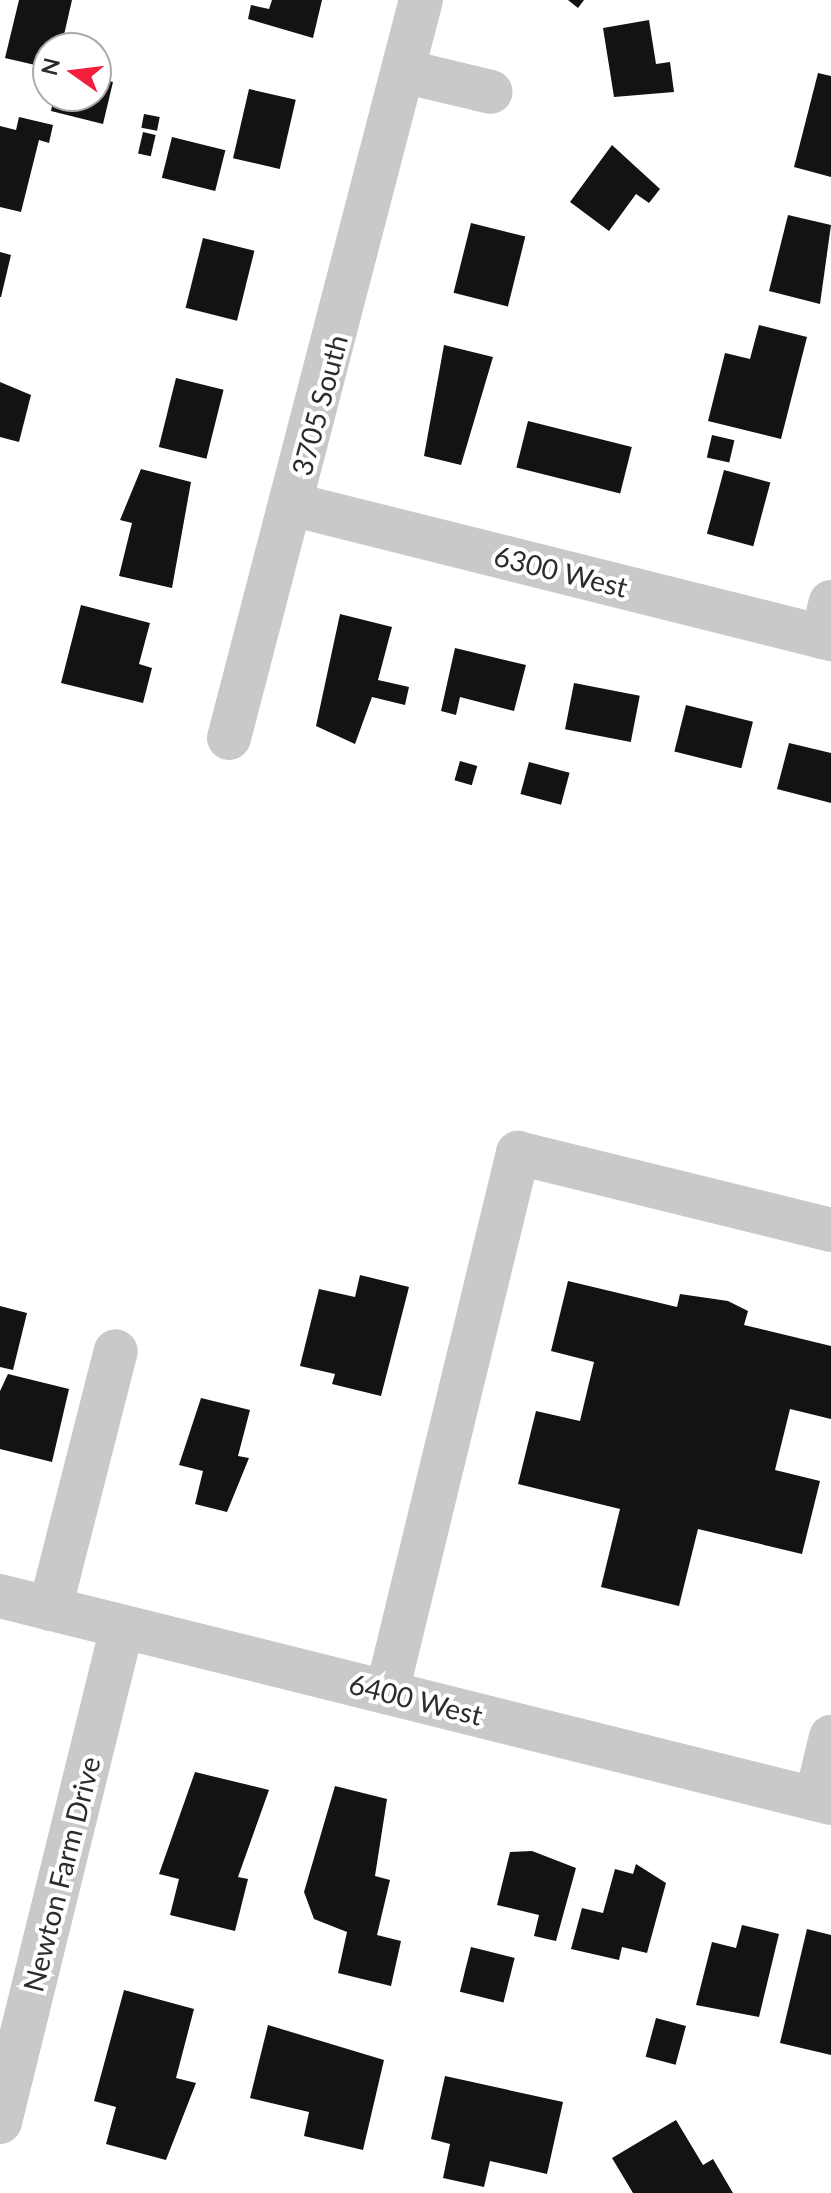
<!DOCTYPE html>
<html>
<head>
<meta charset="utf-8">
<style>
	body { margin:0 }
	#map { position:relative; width:831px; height:2193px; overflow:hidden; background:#fff; font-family:Lato,sans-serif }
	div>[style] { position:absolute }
	.building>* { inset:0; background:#131313; transform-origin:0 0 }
	.minor>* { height:44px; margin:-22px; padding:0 22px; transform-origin:22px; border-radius:22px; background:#c9c9c9 }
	span { translate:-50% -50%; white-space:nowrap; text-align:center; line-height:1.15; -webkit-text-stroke:8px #fff; paint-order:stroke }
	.street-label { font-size:28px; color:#2c2c2c }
	.north { position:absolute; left:32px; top:32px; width:80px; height:80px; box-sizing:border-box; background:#fff; border:2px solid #ababab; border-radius:50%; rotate:284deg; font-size:22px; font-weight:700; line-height:32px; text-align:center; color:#2c2c2c }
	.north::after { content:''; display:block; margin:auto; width:28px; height:36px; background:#f31f3c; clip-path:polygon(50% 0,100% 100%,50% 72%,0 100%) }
</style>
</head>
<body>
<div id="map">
	<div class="building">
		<div style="clip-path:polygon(19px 0,72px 0,61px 48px,48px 48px,48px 68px,5px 58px)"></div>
		<div style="clip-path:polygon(272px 0,322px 0,313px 38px,248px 19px,251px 5px,269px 9px)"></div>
		<div style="clip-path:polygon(568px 0,584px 0,578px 8px)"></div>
		<div style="clip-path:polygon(649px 20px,656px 64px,670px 62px,674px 92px,614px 97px,603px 28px)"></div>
		<div style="clip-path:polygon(818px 73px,831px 76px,831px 177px,794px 167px)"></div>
		<div style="clip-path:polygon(96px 78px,113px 82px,103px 124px,51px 111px,54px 96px,96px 96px)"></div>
		<div style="left:249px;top:89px;width:48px;height:71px;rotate:13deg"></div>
		<div style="left:144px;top:114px;width:16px;height:14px;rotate:11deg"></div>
		<div style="clip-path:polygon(19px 117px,53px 125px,49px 143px,39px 140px,21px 212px,0 207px,0 126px,16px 130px)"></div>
		<div style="left:143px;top:132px;width:13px;height:22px;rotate:13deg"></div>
		<div style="left:172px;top:137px;width:55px;height:42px;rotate:14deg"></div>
		<div style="clip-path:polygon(612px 145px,660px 189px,649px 203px,636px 194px,609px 231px,570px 202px)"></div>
		<div style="clip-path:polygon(788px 215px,831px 225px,820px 304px,769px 291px)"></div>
		<div style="left:471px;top:223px;width:56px;height:72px;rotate:14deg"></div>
		<div style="left:203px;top:238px;width:53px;height:72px;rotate:14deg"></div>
		<div style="clip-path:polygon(0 252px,11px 255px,1px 297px,0 297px)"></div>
		<div style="clip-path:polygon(759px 325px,807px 337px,781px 439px,708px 421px,725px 353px,750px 359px)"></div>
		<div style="clip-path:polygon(444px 345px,493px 357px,461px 465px,424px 456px)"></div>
		<div style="left:176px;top:378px;width:49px;height:71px;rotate:14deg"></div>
		<div style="clip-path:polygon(0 382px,31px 395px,19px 442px,0 437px)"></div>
		<div style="left:528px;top:421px;width:107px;height:48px;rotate:14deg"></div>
		<div style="left:712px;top:435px;width:23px;height:23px;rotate:13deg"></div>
		<div style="clip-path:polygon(141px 469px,191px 482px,172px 588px,119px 576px,132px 523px,120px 520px)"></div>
		<div style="left:724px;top:470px;width:48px;height:66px;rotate:15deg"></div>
		<div style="clip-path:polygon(81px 605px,150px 623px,139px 664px,152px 668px,143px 703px,61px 683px)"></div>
		<div style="clip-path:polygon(340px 614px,392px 627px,378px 680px,409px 687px,405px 705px,372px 697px,355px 744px,316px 726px)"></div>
		<div style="clip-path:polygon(455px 648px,526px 665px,514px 711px,460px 697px,456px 715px,441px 711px)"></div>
		<div style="left:574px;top:683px;width:67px;height:47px;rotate:11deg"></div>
		<div style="left:686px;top:705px;width:69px;height:48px;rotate:14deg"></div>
		<div style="clip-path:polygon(789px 743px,831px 753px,831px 803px,777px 789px)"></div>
		<div style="left:460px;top:761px;width:18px;height:20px;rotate:16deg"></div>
		<div style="left:529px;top:762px;width:42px;height:33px;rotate:15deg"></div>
		<div style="clip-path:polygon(360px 1275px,409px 1287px,381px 1396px,332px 1384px,335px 1374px,300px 1366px,319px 1289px,355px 1297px)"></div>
		<div style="clip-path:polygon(568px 1281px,677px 1307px,680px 1294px,728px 1301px,748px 1311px,744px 1325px,831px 1346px,831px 1419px,790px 1409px,775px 1470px,820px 1481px,802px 1554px,698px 1529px,679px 1606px,601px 1587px,620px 1509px,518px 1484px,536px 1411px,580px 1421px,594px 1362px,551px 1351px)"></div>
		<div style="clip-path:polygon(0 1306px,27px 1313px,13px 1370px,0 1367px)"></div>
		<div style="clip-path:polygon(8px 1374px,69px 1389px,52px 1462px,0 1449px,0 1391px)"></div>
		<div style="clip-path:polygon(201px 1398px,250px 1410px,238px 1456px,249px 1458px,227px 1512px,195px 1504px,203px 1471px,179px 1465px)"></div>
		<div style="clip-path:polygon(195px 1772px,269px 1790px,238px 1877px,248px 1879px,235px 1931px,170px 1915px,179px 1879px,159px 1874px)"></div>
		<div style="clip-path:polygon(335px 1786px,387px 1799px,375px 1876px,390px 1880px,377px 1935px,401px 1941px,391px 1986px,338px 1973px,347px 1932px,314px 1919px,304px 1892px)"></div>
		<div style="clip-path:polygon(532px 1851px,576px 1868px,556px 1941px,534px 1936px,539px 1915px,497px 1905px,510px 1852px)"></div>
		<div style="clip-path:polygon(636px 1864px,666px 1883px,647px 1953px,622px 1947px,619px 1960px,571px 1949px,582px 1908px,603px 1913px,615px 1869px,633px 1874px)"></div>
		<div style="clip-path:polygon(742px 1925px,779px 1934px,759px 2017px,696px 2005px,712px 1942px,736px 1948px)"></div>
		<div style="clip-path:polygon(807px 1929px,831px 1935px,831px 2055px,780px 2043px)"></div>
		<div style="left:471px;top:1947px;width:45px;height:46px;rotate:14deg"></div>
		<div style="clip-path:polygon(124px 1990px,194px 2009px,176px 2078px,196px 2083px,166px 2160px,106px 2144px,116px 2107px,94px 2101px)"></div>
		<div style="left:656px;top:2018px;width:31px;height:40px;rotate:15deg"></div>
		<div style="clip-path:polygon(268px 2025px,384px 2060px,363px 2150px,304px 2136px,309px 2112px,250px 2098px)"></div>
		<div style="clip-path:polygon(445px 2076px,563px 2102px,547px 2174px,490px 2161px,484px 2187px,443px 2178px,450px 2144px,431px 2139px)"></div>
		<div style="clip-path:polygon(676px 2120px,703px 2165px,713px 2159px,733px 2193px,633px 2193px,612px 2158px)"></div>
	</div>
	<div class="minor">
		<div style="left:403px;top:71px;width:90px;rotate:13.4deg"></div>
		<div style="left:291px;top:504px;width:557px;rotate:14.04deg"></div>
		<div style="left:822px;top:637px;width:36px;rotate:-76deg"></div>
		<div style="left:229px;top:738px;width:763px;rotate:-75.42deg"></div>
		<div style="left:0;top:1596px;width:856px;rotate:13.99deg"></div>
		<div style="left:50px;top:1609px;width:266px;rotate:-75.7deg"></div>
		<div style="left:387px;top:1692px;width:555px;rotate:-76.34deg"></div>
		<div style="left:518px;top:1153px;width:322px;rotate:13.8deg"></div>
		<div style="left:816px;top:1799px;width:64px;rotate:-76.4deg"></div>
		<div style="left:0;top:2122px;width:510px;rotate:-76.15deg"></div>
	</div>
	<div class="street-label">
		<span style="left:319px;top:405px;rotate:-75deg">3705 South</span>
		<span style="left:561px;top:571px;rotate:14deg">6300 West</span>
		<span style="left:416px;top:1699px;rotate:14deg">6400 West</span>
		<span style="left:61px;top:1874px;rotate:-76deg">Newton Farm Drive</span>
	</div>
	<div class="north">N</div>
</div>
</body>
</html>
